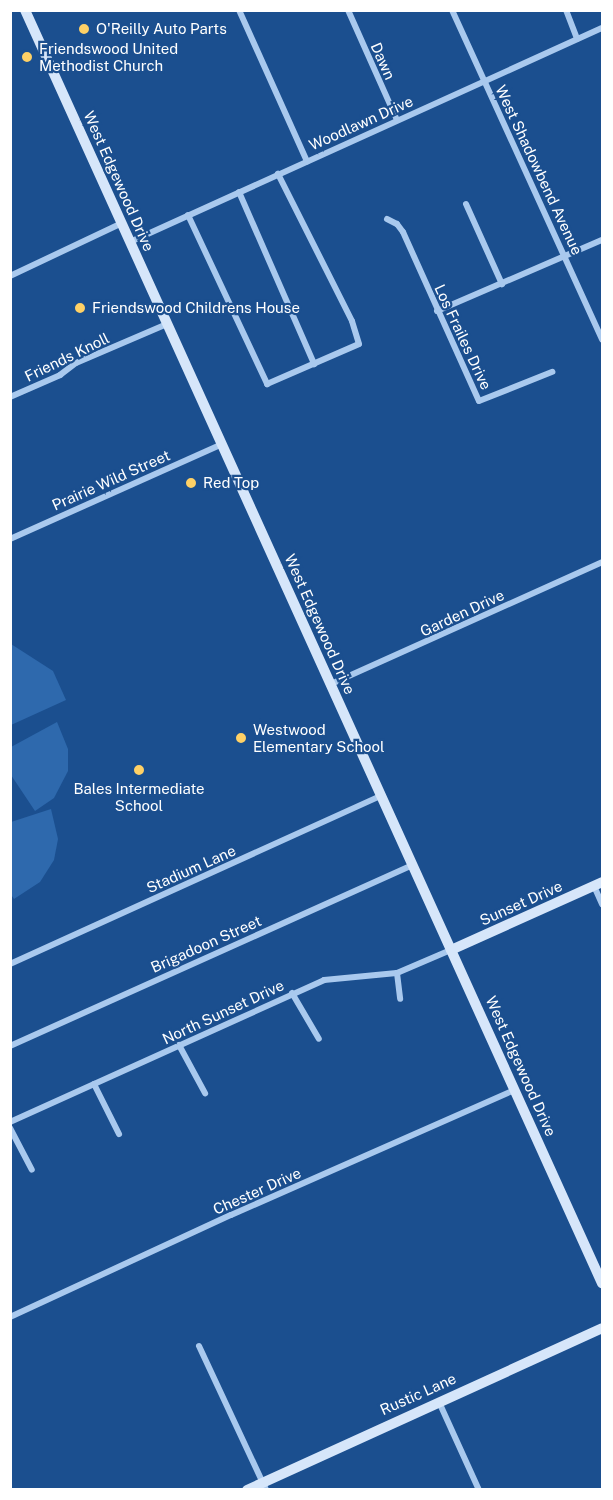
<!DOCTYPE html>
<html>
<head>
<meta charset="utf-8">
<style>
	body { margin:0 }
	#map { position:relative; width:613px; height:1500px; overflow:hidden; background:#1b4f8f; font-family:"Public Sans",sans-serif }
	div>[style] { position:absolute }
	.green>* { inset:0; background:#2e69ad }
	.street>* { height:6px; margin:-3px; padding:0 3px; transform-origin:3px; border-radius:3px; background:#a9c9ee }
	.secondary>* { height:10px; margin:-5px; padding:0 5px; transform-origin:5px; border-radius:5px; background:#d6e6fa }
	.dots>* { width:16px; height:16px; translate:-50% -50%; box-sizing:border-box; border:3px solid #1b4f8f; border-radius:50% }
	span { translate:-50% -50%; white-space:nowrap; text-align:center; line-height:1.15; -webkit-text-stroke:4.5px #1b4f8f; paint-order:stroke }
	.poi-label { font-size:15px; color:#fff }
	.left { translate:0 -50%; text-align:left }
	.street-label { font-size:15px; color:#fff }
	.frame { position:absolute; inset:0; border:12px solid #fff; pointer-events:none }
</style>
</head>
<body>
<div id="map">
	<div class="green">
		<div style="clip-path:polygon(11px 644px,53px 671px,66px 700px,11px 725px)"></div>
		<div style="clip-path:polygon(57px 722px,68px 749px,68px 771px,54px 798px,35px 811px,11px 775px,11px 747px)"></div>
		<div style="clip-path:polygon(51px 809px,58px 839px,54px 860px,40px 882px,14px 899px,10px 893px,11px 822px)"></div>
	</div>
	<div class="street">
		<div style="left:239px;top:10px;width:166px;rotate:65.8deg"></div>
		<div style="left:348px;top:10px;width:120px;rotate:66deg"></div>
		<div style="left:452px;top:10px;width:362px;rotate:65.5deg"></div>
		<div style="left:566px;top:10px;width:31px;rotate:69deg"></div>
		<div style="left:239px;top:192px;width:188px;rotate:66.4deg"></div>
		<div style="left:466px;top:204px;width:88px;rotate:65.8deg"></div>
		<div style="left:188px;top:215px;width:187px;rotate:64.9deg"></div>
		<div style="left:267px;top:384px;width:100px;rotate:-23.5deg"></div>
		<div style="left:359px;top:344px;width:24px;rotate:-107deg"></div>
		<div style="left:352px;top:321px;width:165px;rotate:-116.7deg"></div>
		<div style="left:387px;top:219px;width:11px;rotate:27deg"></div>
		<div style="left:397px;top:224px;width:10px;rotate:53deg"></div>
		<div style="left:403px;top:232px;width:185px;rotate:65.8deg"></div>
		<div style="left:479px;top:401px;width:79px;rotate:-21.7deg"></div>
		<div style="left:130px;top:242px;width:518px;rotate:-24.39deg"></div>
		<div style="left:10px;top:276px;width:124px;rotate:-25.3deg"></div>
		<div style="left:437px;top:311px;width:180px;rotate:-23.3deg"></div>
		<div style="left:10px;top:397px;width:55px;rotate:-23.7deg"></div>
		<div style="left:60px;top:375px;width:20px;rotate:-37deg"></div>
		<div style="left:76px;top:363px;width:99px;rotate:-23.2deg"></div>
		<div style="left:10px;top:539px;width:232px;rotate:-24.1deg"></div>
		<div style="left:331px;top:684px;width:297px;rotate:-24.2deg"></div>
		<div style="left:594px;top:886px;width:20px;rotate:66deg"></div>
		<div style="left:10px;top:964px;width:407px;rotate:-24.4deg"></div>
		<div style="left:397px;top:973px;width:26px;rotate:83deg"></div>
		<div style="left:292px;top:993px;width:53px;rotate:59.6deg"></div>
		<div style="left:179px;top:1045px;width:55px;rotate:61.6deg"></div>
		<div style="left:10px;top:1046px;width:442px;rotate:-24.2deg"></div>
		<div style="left:94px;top:1084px;width:56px;rotate:63.4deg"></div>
		<div style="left:10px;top:1122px;width:345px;rotate:-24.3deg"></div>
		<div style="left:324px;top:980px;width:73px;rotate:-5.5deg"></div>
		<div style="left:397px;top:973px;width:59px;rotate:-23.1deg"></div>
		<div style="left:10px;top:1128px;width:47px;rotate:62.4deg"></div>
		<div style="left:10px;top:1317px;width:243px;rotate:-24.8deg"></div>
		<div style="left:231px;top:1215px;width:310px;rotate:-23.8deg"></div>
		<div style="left:199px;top:1346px;width:159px;rotate:65deg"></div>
		<div style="left:439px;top:1402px;width:97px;rotate:65.6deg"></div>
	</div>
	<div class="secondary">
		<div style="left:25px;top:10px;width:1398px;rotate:65.62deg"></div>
		<div style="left:451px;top:950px;width:166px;rotate:-24.2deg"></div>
		<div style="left:247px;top:1490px;width:390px;rotate:-24.5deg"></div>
	</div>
	<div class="dots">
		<div style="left:84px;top:29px;background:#ffd166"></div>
		<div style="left:27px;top:57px;background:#ffd166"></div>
		<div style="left:80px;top:308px;background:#ffd166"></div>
		<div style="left:191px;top:483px;background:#ffd166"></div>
		<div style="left:241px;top:738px;background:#ffd166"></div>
		<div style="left:139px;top:770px;background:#ffd166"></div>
	</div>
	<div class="poi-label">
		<span class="left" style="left:96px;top:29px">O'Reilly Auto Parts</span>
		<span class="left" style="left:39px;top:57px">Friendswood United<br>Methodist Church</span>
		<span class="left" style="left:92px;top:308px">Friendswood Childrens House</span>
		<span class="left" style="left:203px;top:483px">Red Top</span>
		<span class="left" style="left:253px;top:738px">Westwood<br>Elementary School</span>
		<span style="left:139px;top:797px">Bales Intermediate<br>School</span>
	</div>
	<div class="street-label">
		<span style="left:383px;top:61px;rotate:66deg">Dawn</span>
		<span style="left:361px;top:123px;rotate:-24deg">Woodlawn Drive</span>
		<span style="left:539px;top:170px;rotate:65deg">West Shadowbend Avenue</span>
		<span style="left:119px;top:181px;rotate:66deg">West Edgewood Drive</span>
		<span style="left:463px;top:337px;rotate:65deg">Los Frailes Drive</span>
		<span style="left:67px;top:357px;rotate:-26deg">Friends Knoll</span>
		<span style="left:111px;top:480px;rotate:-24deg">Prairie Wild Street</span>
		<span style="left:462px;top:613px;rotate:-25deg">Garden Drive</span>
		<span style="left:320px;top:624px;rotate:66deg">West Edgewood Drive</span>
		<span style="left:191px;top:869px;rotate:-24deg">Stadium Lane</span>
		<span style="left:521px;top:903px;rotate:-24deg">Sunset Drive</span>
		<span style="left:206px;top:944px;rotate:-24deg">Brigadoon Street</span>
		<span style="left:223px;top:1012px;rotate:-25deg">North Sunset Drive</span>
		<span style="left:521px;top:1066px;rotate:66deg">West Edgewood Drive</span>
		<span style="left:257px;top:1191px;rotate:-24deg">Chester Drive</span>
		<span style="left:418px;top:1394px;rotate:-24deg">Rustic Lane</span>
	</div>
	<div class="frame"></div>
</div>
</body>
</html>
